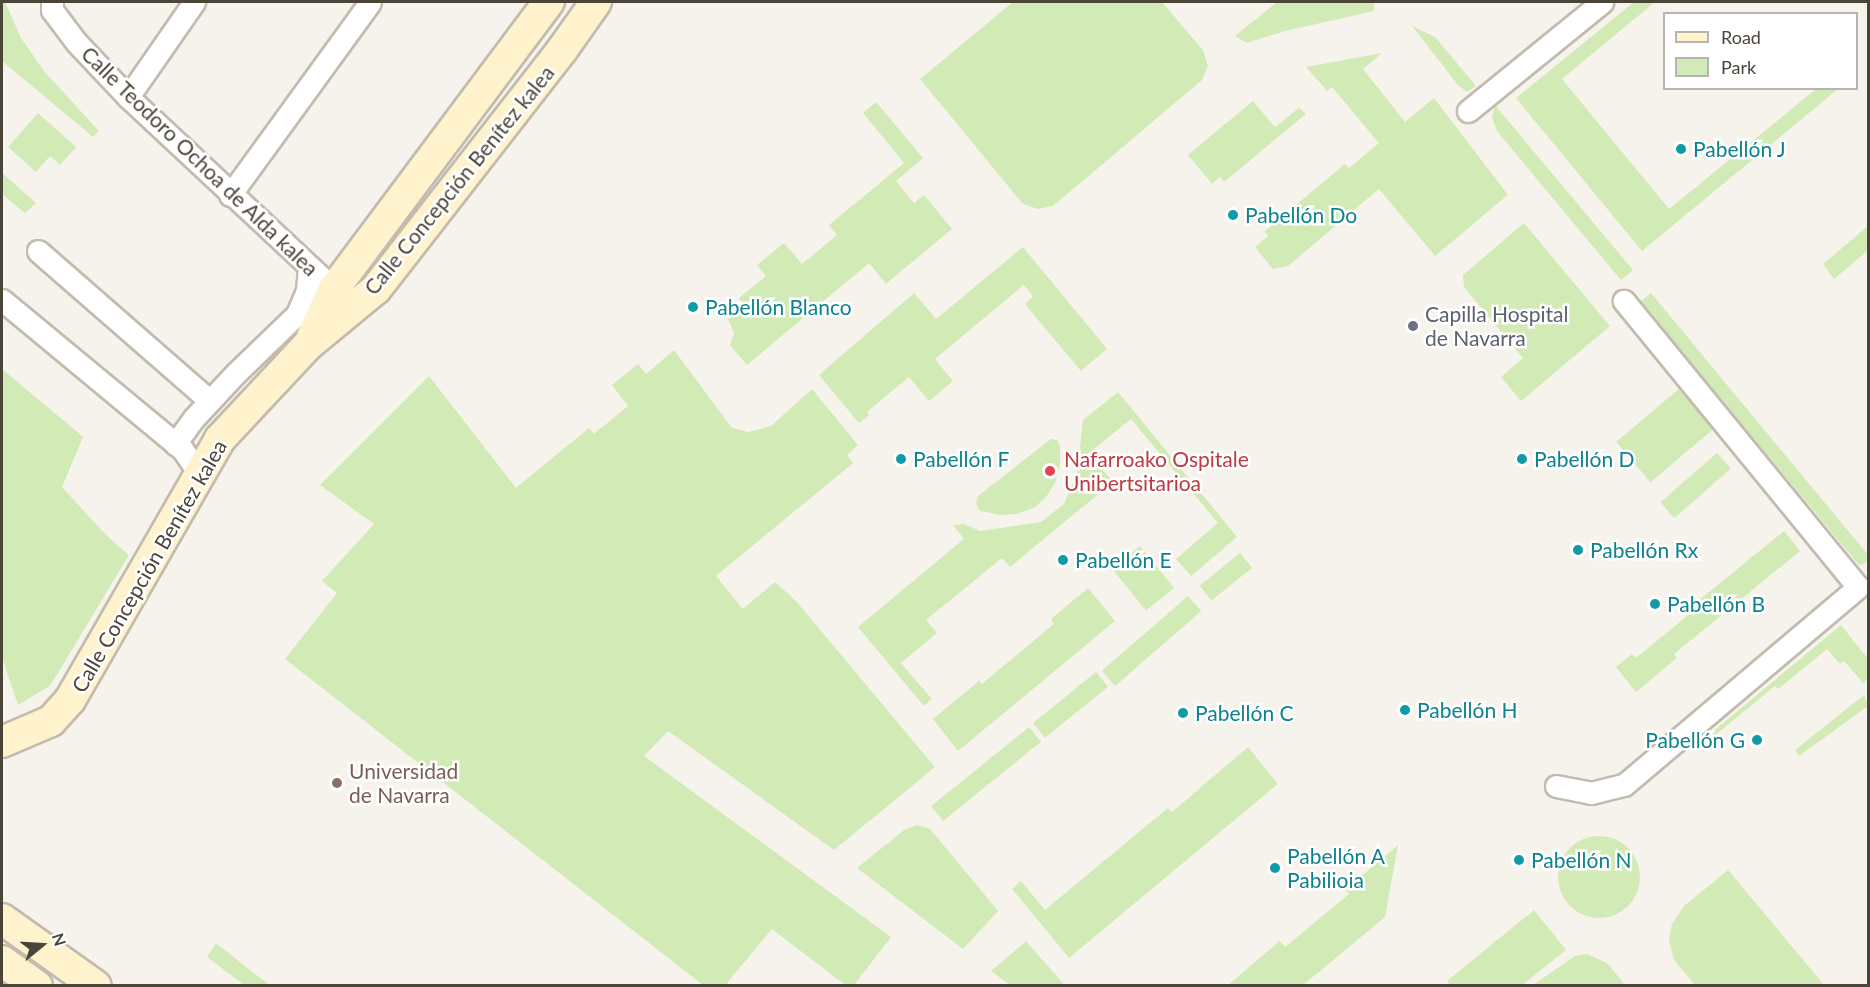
<!DOCTYPE html>
<html>
<head>
<meta charset="utf-8">
<style>
	body { margin:0 }
	#map { position:relative; width:1870px; height:987px; overflow:hidden; background:#f6f3ec; font-family:Lato,sans-serif }
	div>[style] { position:absolute }
	.green>* { inset:0; background:#d2eab5; transform-origin:0 0 }
	.round { border-radius:50% }
	.roads { filter:drop-shadow(2px 0 #c2bbae) drop-shadow(-2px 0 #c2bbae) drop-shadow(0 2px #c2bbae) drop-shadow(0 -2px #c2bbae) }
	.street>* { height:21px; margin:-10.5px; padding:0 10.5px; transform-origin:10.5px; border-radius:10.5px; background:#fff }
	.secondary>* { height:30px; margin:-15px; padding:0 15px; transform-origin:15px; border-radius:15px; background:#fff3cd }
	.dots>* { width:16px; height:16px; translate:-50% -50%; box-sizing:border-box; border:3px solid #fff; border-radius:50% }
	span { translate:-50% -50%; white-space:nowrap; text-align:center; line-height:1.15; -webkit-text-stroke:5px #fff; paint-order:stroke }
	.culture-label { font-size:21px; color:#0d838f }
	.left { translate:0 -50%; text-align:left }
	.right { translate:-100% -50%; text-align:right }
	.street-label { font-size:21px; color:#4b4439 }
	.worship-label { font-size:21px; color:#5b616d }
	.health-label { font-size:21px; color:#be3a42 }
	.education-label { font-size:21px; color:#785e54 }
	.frame { position:absolute; inset:0; border:3px solid #4b4439; pointer-events:none }
	.legend { position:absolute; left:1663px; top:12px; width:195px; height:78px; box-sizing:border-box; background:#fff; border:2px solid #b7b4b0; margin:0; padding:8px 10px; list-style:none; font-size:18px; color:#4b4439 }
	.legend li { display:flex; align-items:center; gap:12px; height:30px }
	.legend b { width:30px; border:2px solid #b7b4b0 }
	.north { position:absolute; left:12px; top:915px; width:60px; height:60px; -webkit-text-stroke:4px #fff; paint-order:stroke; rotate:72deg; font-size:16px; font-weight:700; line-height:24px; text-align:center; color:#4b4439 }
	.north::after { content:''; display:block; margin:auto; width:21px; height:27px; background:#4b4439; clip-path:polygon(50% 0,100% 100%,50% 72%,0 100%) }
</style>
</head>
<body>
<div id="map">
	<div class="green">
		<div style="clip-path:polygon(2px 2px,5px 2px,21px 38px,44px 71px,99px 131px,93px 137px,2px 61px)"></div>
		<div style="clip-path:polygon(1013px 2px,1162px 2px,1203px 50px,1208px 66px,1202px 80px,1053px 206px,1038px 209px,1023px 204px,920px 79px)"></div>
		<div style="clip-path:polygon(1277px 2px,1374px 2px,1374px 11px,1285px 31px,1247px 43px,1235px 36px)"></div>
		<div style="clip-path:polygon(1634px 2px,1655px 2px,1562px 79px,1669px 209px,1816px 89px,1838px 89px,1642px 251px,1516px 98px)"></div>
		<div style="clip-path:polygon(1412px 26px,1435px 37px,1476px 86px,1467px 92px,1458px 85px)"></div>
		<div style="clip-path:polygon(1382px 53px,1363px 69px,1405px 122px,1434px 98px,1508px 195px,1435px 256px,1379px 189px,1288px 266px,1273px 269px,1255px 247px,1268px 236px,1265px 231px,1345px 164px,1349px 168px,1379px 143px,1332px 87px,1327px 91px,1306px 67px)"></div>
		<div style="clip-path:polygon(1253px 101px,1275px 127px,1299px 108px,1306px 114px,1224px 182px,1220px 177px,1212px 184px,1188px 155px)"></div>
		<div style="clip-path:polygon(876px 102px,923px 158px,896px 181px,914px 203px,924px 195px,952px 229px,886px 284px,869px 263px,747px 365px,730px 345px,734px 333px,728px 319px,744px 305px,739px 298px,766px 276px,757px 265px,784px 243px,802px 264px,837px 235px,829px 225px,904px 163px,863px 113px)"></div>
		<div style="clip-path:polygon(1495px 105px,1633px 270px,1621px 280px,1497px 131px,1492px 117px)"></div>
		<div style="clip-path:polygon(38px 113px,76px 147px,60px 165px,50px 156px,36px 172px,8px 147px)"></div>
		<div style="clip-path:polygon(2px 173px,36px 203px,25px 213px,2px 194px)"></div>
		<div style="clip-path:polygon(1524px 223px,1610px 326px,1521px 401px,1501px 377px,1523px 358px,1464px 287px,1463px 275px)"></div>
		<div style="clip-path:polygon(1868px 226px,1868px 250px,1834px 279px,1823px 264px)"></div>
		<div style="clip-path:polygon(1023px 247px,1107px 349px,1081px 371px,1025px 304px,1033px 296px,1024px 285px,935px 359px,953px 381px,929px 401px,909px 377px,867px 412px,869px 415px,859px 423px,819px 375px,914px 293px,936px 319px)"></div>
		<div style="clip-path:polygon(1651px 293px,1868px 555px,1868px 560px,1864px 564px,1859px 565px,1640px 302px)"></div>
		<div style="clip-path:polygon(674px 350px,732px 428px,749px 432px,771px 426px,812px 389px,858px 445px,847px 455px,853px 463px,716px 576px,743px 609px,775px 582px,796px 601px,935px 767px,834px 850px,668px 731px,644px 756px,891px 937px,854px 985px,845px 985px,772px 929px,727px 983px,729px 985px,703px 985px,285px 659px,337px 593px,322px 581px,374px 524px,320px 485px,429px 376px,516px 488px,589px 428px,594px 434px,628px 406px,612px 385px,638px 364px,646px 374px)"></div>
		<div style="clip-path:polygon(2px 369px,83px 437px,62px 487px,106px 535px,129px 555px,50px 686px,18px 705px,2px 657px)"></div>
		<div style="left:1679px;top:389px;width:53px;height:82px;rotate:50deg"></div>
		<div style="clip-path:polygon(1118px 392px,1237px 537px,1191px 576px,1176px 559px,1218px 523px,1131px 419px,1089px 453px,1113px 482px,1010px 567px,1002px 558px,926px 620px,937px 633px,901px 663px,932px 699px,924px 706px,858px 627px,964px 539px,953px 525px,964px 524px,980px 531px,1041px 522px,1064px 504px,1077px 474px,1083px 420px)"></div>
		<div style="clip-path:polygon(1051px 439px,1057px 440px,1060px 447px,1060px 464px,1055px 483px,1046px 497px,1034px 508px,1016px 514px,1001px 515px,980px 511px,976px 504px,978px 496px)"></div>
		<div style="left:1717px;top:453px;width:21px;height:75px;rotate:49deg"></div>
		<div style="clip-path:polygon(1784px 531px,1800px 551px,1674px 654px,1677px 658px,1636px 692px,1616px 667px,1632px 654px,1636px 658px,1699px 606px,1697px 602px)"></div>
		<div style="left:1140px;top:546px;width:54px;height:36px;rotate:51deg"></div>
		<div style="left:1240px;top:553px;width:19px;height:52px;rotate:51deg"></div>
		<div style="clip-path:polygon(1088px 588px,1115px 621px,958px 751px,933px 719px,979px 681px,982px 684px,1054px 624px,1051px 619px)"></div>
		<div style="left:1188px;top:596px;width:20px;height:114px;rotate:49deg"></div>
		<div style="clip-path:polygon(1841px 625px,1868px 659px,1868px 678px,1863px 683px,1844px 661px,1840px 664px,1827px 649px,1778px 689px,1775px 686px,1696px 751px,1693px 748px)"></div>
		<div style="left:1096px;top:672px;width:19px;height:81px;rotate:51deg"></div>
		<div style="clip-path:polygon(1864px 695px,1868px 706px,1799px 756px,1795px 750px)"></div>
		<div style="left:1029px;top:727px;width:19px;height:126px;rotate:51deg"></div>
		<div style="clip-path:polygon(1248px 747px,1278px 784px,1069px 958px,1012px 889px,1021px 881px,1045px 910px,1168px 808px,1172px 812px)"></div>
		<div style="clip-path:polygon(917px 825px,930px 829px,998px 911px,963px 949px,857px 868px,904px 830px)"></div>
		<div class="round" style="left:1558px;top:836px;width:82px;height:82px"></div>
		<div style="clip-path:polygon(1398px 845px,1385px 917px,1303px 985px,1228px 985px,1280px 941px,1285px 947px,1349px 894px,1345px 890px)"></div>
		<div style="clip-path:polygon(1728px 870px,1824px 985px,1695px 985px,1674px 960px,1669px 940px,1672px 924px,1684px 906px)"></div>
		<div style="clip-path:polygon(1534px 910px,1566px 950px,1522px 985px,1450px 985px,1447px 981px)"></div>
		<div style="clip-path:polygon(1026px 941px,1061px 981px,1064px 985px,1010px 985px,991px 971px)"></div>
		<div style="clip-path:polygon(216px 943px,269px 985px,244px 985px,207px 957px)"></div>
		<div style="clip-path:polygon(1587px 954px,1607px 963px,1625px 985px,1533px 985px,1575px 956px)"></div>
	</div>
	<div class="roads">
		<div class="street">
			<div style="left:52px;top:2px;width:8px;rotate:90deg"></div>
			<div style="left:52px;top:10px;width:40px;rotate:53deg"></div>
			<div style="left:76px;top:42px;width:76px;rotate:46.6deg"></div>
			<div style="left:128px;top:97px;width:282px;rotate:43deg"></div>
			<div style="left:128px;top:97px;width:116px;rotate:-55.2deg"></div>
			<div style="left:1468px;top:111px;width:173px;rotate:-39.1deg"></div>
			<div style="left:230px;top:195px;width:238px;rotate:-54deg"></div>
			<div style="left:38px;top:251px;width:228px;rotate:41.1deg"></div>
			<div style="left:2px;top:300px;width:235px;rotate:39.6deg"></div>
			<div style="left:183px;top:450px;width:30px;rotate:56deg"></div>
			<div style="left:175px;top:444px;width:32px;rotate:-54deg"></div>
			<div style="left:194px;top:418px;width:62px;rotate:-47deg"></div>
			<div style="left:236px;top:373px;width:85px;rotate:-44deg"></div>
			<div style="left:297px;top:314px;width:26px;rotate:-67deg"></div>
			<div style="left:307px;top:290px;width:22px;rotate:-85deg"></div>
			<div style="left:1556px;top:786px;width:36px;rotate:11deg"></div>
			<div style="left:1591px;top:793px;width:34px;rotate:-14deg"></div>
			<div style="left:1624px;top:785px;width:307px;rotate:-40.2deg"></div>
			<div style="left:1858px;top:587px;width:370px;rotate:-129.3deg"></div>
		</div>
		<div class="secondary">
			<div style="left:312px;top:337px;width:53px;rotate:-65.4deg"></div>
			<div style="left:334px;top:289px;width:359px;rotate:-53.2deg"></div>
			<div style="left:2px;top:742px;width:53px;rotate:-23.2deg"></div>
			<div style="left:51px;top:721px;width:28px;rotate:-48deg"></div>
			<div style="left:70px;top:700px;width:301px;rotate:-60.1deg"></div>
			<div style="left:220px;top:439px;width:129px;rotate:-46.9deg"></div>
			<div style="left:308px;top:345px;width:88px;rotate:-39.5deg"></div>
			<div style="left:376px;top:289px;width:303px;rotate:-52.1deg"></div>
			<div style="left:562px;top:50px;width:59px;rotate:-54.7deg"></div>
			<div style="left:2px;top:919px;width:115px;rotate:35.5deg"></div>
			<div style="left:2px;top:961px;width:43px;rotate:35.5deg"></div>
		</div>
	</div>
	<div class="dots">
		<div style="left:1681px;top:149px;background:#0f9aa8"></div>
		<div style="left:1233px;top:215px;background:#0f9aa8"></div>
		<div style="left:693px;top:307px;background:#0f9aa8"></div>
		<div style="left:1413px;top:326px;background:#6b7280"></div>
		<div style="left:901px;top:459px;background:#0f9aa8"></div>
		<div style="left:1522px;top:459px;background:#0f9aa8"></div>
		<div style="left:1050px;top:471px;background:#e0444e"></div>
		<div style="left:1578px;top:550px;background:#0f9aa8"></div>
		<div style="left:1063px;top:560px;background:#0f9aa8"></div>
		<div style="left:1655px;top:604px;background:#0f9aa8"></div>
		<div style="left:1405px;top:710px;background:#0f9aa8"></div>
		<div style="left:1183px;top:713px;background:#0f9aa8"></div>
		<div style="left:1757px;top:740px;background:#0f9aa8"></div>
		<div style="left:337px;top:783px;background:#8d6e63"></div>
		<div style="left:1519px;top:860px;background:#0f9aa8"></div>
		<div style="left:1275px;top:868px;background:#0f9aa8"></div>
	</div>
	<div class="culture-label">
		<span class="left" style="left:1693px;top:149px">Pabellón J</span>
		<span class="left" style="left:1245px;top:215px">Pabellón Do</span>
		<span class="left" style="left:705px;top:307px">Pabellón Blanco</span>
		<span class="left" style="left:913px;top:459px">Pabellón F</span>
		<span class="left" style="left:1534px;top:459px">Pabellón D</span>
		<span class="left" style="left:1590px;top:550px">Pabellón Rx</span>
		<span class="left" style="left:1075px;top:560px">Pabellón E</span>
		<span class="left" style="left:1667px;top:604px">Pabellón B</span>
		<span class="left" style="left:1417px;top:710px">Pabellón H</span>
		<span class="left" style="left:1195px;top:713px">Pabellón C</span>
		<span class="right" style="left:1745px;top:740px">Pabellón G</span>
		<span class="left" style="left:1287px;top:868px">Pabellón A<br>Pabilioia</span>
		<span class="left" style="left:1531px;top:860px">Pabellón N</span>
	</div>
	<div class="street-label">
		<span style="left:200px;top:161px;rotate:44deg">Calle Teodoro Ochoa de Alda kalea</span>
		<span style="left:459px;top:180px;rotate:-51deg">Calle Concepción Benítez kalea</span>
		<span style="left:149px;top:566px;rotate:-60deg">Calle Concepción Benítez kalea</span>
	</div>
	<div class="worship-label">
		<span class="left" style="left:1425px;top:326px">Capilla Hospital<br>de Navarra</span>
	</div>
	<div class="health-label">
		<span class="left" style="left:1064px;top:471px">Nafarroako Ospitale<br>Unibertsitarioa</span>
	</div>
	<div class="education-label">
		<span class="left" style="left:349px;top:783px">Universidad<br>de Navarra</span>
	</div>
	<div class="frame"></div>
	<ul class="legend">
	<li><b style="height:8px;background:#fff3cd"></b>Road</li>
	<li><b style="height:16px;background:#d2eab5"></b>Park</li>
	</ul>
	<div class="north">N</div>
</div>
</body>
</html>
